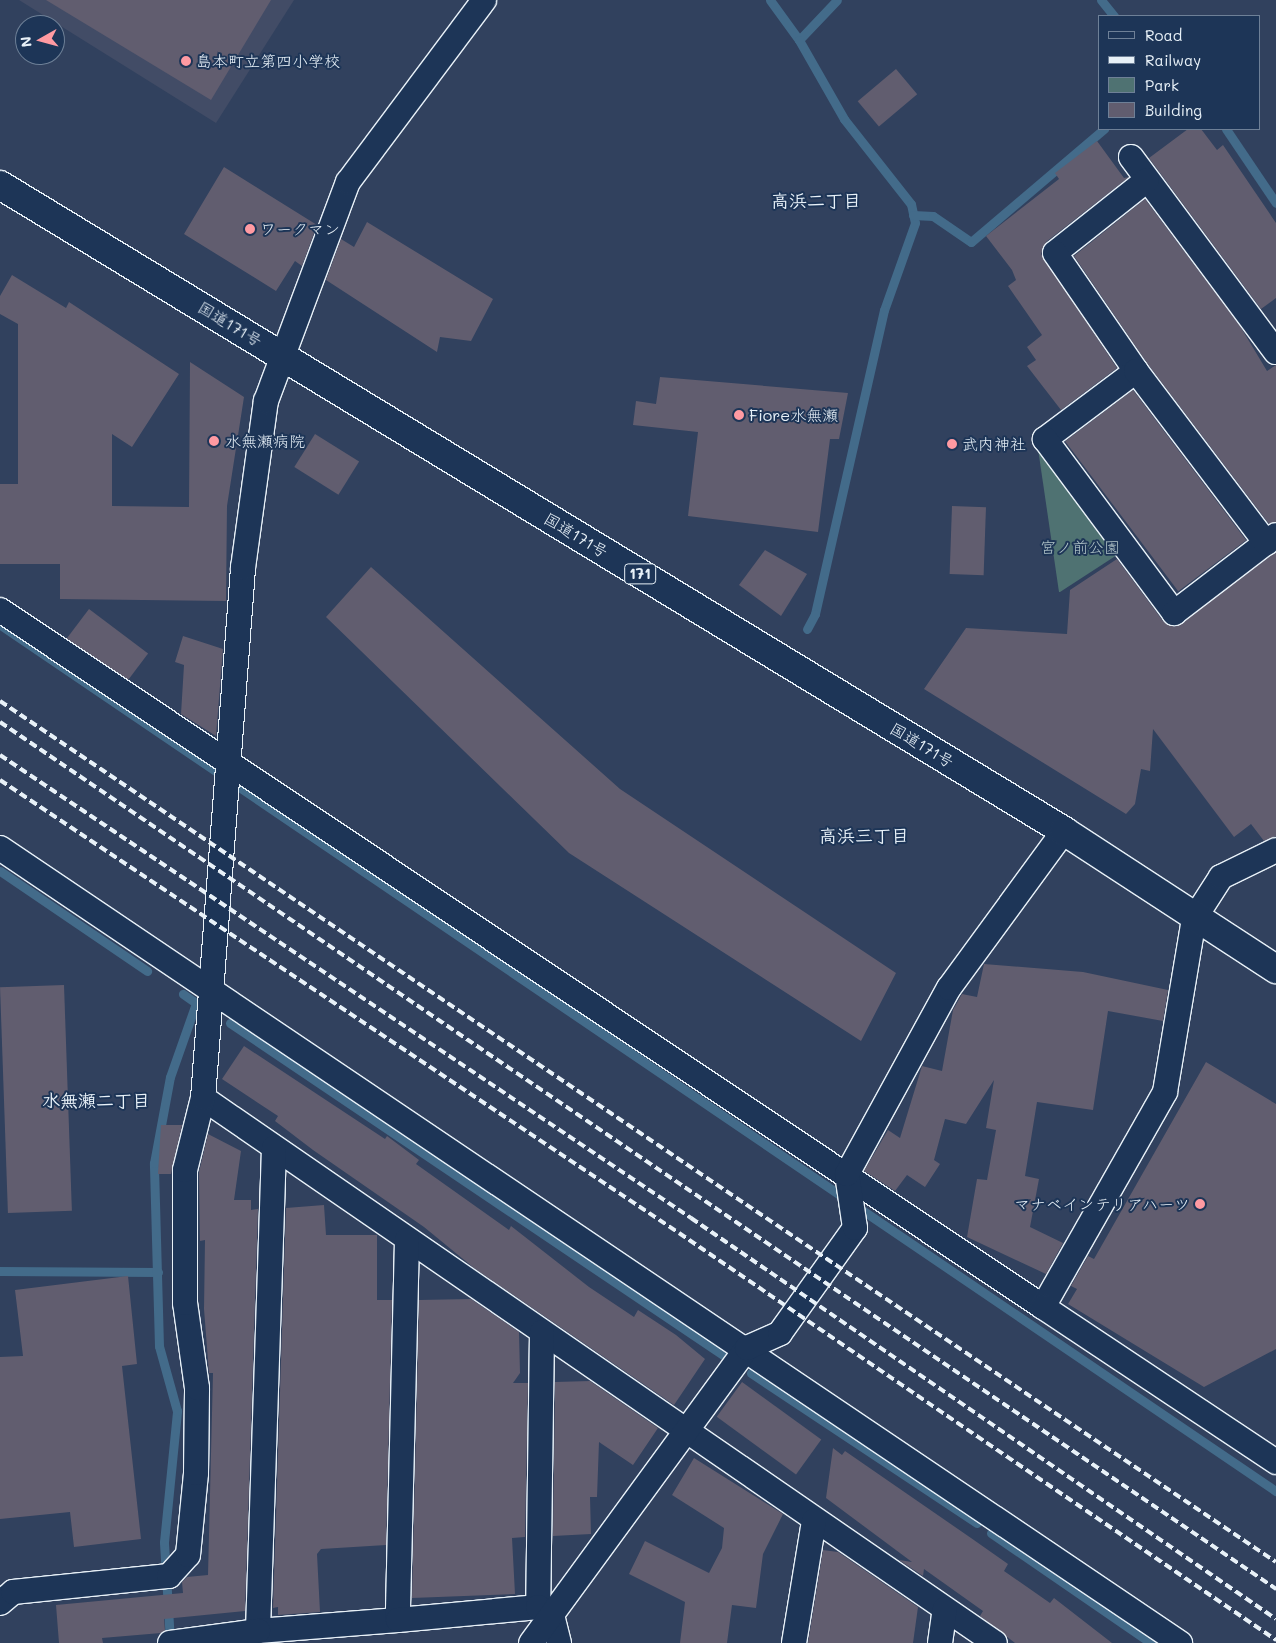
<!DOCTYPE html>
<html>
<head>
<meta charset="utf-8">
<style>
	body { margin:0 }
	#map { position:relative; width:1276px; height:1643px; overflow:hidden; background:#31415e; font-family:Mali,"Klee One",sans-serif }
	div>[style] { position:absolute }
	.built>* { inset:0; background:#424c66 }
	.green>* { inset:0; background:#4f7272 }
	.stream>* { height:9px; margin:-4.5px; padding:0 4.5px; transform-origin:4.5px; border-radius:4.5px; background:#436b8a }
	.building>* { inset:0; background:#615d6f; transform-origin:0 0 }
	.roads { filter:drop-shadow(1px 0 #e8f1f8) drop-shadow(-1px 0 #e8f1f8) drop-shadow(0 1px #e8f1f8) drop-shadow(0 -1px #e8f1f8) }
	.minor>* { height:24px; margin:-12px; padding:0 12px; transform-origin:12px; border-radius:12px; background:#1d3557 }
	.trunk>* { height:28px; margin:-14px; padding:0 14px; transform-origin:14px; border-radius:14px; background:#1d3557 }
	.rail>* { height:4px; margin-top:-2px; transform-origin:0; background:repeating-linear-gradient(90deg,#e8f1f8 0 8px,transparent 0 12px) }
	.dots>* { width:14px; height:14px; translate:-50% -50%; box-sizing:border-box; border:2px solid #1d3557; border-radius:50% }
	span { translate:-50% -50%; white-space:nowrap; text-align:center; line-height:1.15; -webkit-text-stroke:4px #1d3557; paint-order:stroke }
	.shield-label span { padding:1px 4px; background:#1d3557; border:1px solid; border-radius:4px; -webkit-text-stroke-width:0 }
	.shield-label { font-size:15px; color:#e8f1f8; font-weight:700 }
	.poi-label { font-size:16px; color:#e8f1f8 }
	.left { translate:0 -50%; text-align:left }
	.right { translate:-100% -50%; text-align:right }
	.street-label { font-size:16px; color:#e8f1f8 }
	.park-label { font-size:16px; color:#b2c5c9 }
	.neighbourhood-label { font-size:18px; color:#e8f1f8; font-weight:700 }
	.legend { position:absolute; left:1098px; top:15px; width:162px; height:115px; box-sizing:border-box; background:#1d3557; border:1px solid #6e8097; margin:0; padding:6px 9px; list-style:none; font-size:15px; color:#e8f1f8 }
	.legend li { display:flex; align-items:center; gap:10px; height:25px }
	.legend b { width:25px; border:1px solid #6e8097 }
	.north { position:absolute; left:15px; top:15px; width:50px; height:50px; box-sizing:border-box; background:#1d3557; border:1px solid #6e8097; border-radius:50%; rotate:263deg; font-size:14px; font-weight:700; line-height:20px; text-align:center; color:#e8f1f8 }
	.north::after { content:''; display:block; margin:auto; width:18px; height:22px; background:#ff9aa2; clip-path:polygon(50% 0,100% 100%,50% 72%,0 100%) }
</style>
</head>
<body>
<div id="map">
	<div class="built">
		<div style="clip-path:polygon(19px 0,294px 0,216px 123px)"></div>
	</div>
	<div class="green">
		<div style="clip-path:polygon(1037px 442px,1117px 555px,1060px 592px,1059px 592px)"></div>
	</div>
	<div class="stream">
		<div style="left:770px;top:0;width:49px;rotate:54.1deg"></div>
		<div style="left:799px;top:40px;width:55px;rotate:-46.5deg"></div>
		<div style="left:1101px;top:0;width:21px;rotate:51deg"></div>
		<div style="left:799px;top:40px;width:91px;rotate:60.3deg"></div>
		<div style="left:844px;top:119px;width:108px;rotate:51.8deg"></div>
		<div style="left:911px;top:204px;width:19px;rotate:78deg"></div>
		<div style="left:915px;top:223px;width:92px;rotate:109.6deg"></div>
		<div style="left:884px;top:310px;width:312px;rotate:102.8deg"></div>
		<div style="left:815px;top:614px;width:17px;rotate:118deg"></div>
		<div style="left:1226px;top:129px;width:89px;rotate:56deg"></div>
		<div style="left:913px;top:215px;width:20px;rotate:3deg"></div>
		<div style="left:933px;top:216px;width:46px;rotate:34.4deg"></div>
		<div style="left:971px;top:242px;width:175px;rotate:-40.4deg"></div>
		<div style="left:2px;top:626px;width:1540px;rotate:34.18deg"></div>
		<div style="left:0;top:871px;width:178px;rotate:34.2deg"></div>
		<div style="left:230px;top:1023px;width:598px;rotate:33.96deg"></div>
		<div style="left:0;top:1271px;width:158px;rotate:0.4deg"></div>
		<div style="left:751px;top:1373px;width:271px;rotate:33.6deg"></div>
		<div style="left:991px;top:1533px;width:194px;rotate:34.5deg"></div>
		<div style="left:170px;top:1641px;width:99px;rotate:-93.5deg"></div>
		<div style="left:164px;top:1542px;width:132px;rotate:-84.3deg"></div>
		<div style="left:177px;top:1411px;width:67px;rotate:-105.5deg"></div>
		<div style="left:159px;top:1346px;width:183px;rotate:-91.6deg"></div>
		<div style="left:154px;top:1163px;width:87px;rotate:-79.5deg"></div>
		<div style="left:170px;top:1077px;width:78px;rotate:-70.6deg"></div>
		<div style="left:196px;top:1003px;width:16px;rotate:-145deg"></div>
	</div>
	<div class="building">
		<div style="clip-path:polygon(46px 0,271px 0,211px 100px)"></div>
		<div style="left:896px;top:69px;width:33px;height:50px;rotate:50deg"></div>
		<div style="clip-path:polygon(1188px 129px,1201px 129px,1217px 150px,1223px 145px,1276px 223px,1276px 298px,1261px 309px,1149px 158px)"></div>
		<div style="clip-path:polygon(1097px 141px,1124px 178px,1129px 177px,1046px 242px,1041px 254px,1117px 368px,1061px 410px,1027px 366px,1036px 360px,1027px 347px,1042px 335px,1008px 286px,1016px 280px,1012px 270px,986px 236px,1059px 179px,1055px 173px)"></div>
		<div style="clip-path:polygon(224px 167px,317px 225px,302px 266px,295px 261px,276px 291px,184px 234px)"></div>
		<div style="clip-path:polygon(1145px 199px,1240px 326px,1267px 371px,1276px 365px,1276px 522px,1269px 524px,1147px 363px,1074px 256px)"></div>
		<div style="clip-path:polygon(367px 222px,493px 299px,471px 341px,440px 337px,437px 352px,326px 280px,341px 239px,354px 247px)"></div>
		<div style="clip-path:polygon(12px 275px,66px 308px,69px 302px,179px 374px,132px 447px,112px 434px,112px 506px,189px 507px,190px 362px,244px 397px,227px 506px,226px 601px,60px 599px,60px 564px,0 564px,0 484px,18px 484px,18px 324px,0 314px,0 296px)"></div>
		<div style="clip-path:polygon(660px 377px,848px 393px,839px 439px,830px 439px,818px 532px,688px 516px,698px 432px,633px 425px,636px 401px,656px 404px)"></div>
		<div style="left:1133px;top:390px;width:188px;height:85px;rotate:53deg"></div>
		<div style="left:315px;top:434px;width:52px;height:39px;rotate:32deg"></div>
		<div style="left:952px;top:506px;width:34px;height:68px;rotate:2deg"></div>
		<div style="clip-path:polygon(765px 550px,807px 574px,781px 616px,739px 585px)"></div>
		<div style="clip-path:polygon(1276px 552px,1276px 836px,1264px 841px,1251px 824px,1234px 837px,1153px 729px,1150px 771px,1141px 769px,1135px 804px,1126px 814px,924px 689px,966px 628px,1067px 634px,1070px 590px,1117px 559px,1163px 621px,1175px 627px)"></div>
		<div style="clip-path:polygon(371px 567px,620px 789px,896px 973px,861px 1041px,569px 853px,326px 617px)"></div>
		<div style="left:89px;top:609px;width:74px;height:37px;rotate:37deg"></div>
		<div style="clip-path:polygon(183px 636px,223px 649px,216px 736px,181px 714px,184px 665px,175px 662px)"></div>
		<div style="clip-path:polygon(984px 964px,1083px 972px,1168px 990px,1163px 1021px,1108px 1011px,1093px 1110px,1037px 1102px,1025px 1176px,1039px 1179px,1030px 1227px,1063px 1243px,1046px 1274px,967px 1237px,977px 1179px,987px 1180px,996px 1130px,986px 1128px,994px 1080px,966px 1124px,945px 1119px,934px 1160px,940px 1164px,925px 1187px,907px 1175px,895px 1191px,864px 1171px,888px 1130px,900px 1138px,922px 1066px,942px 1071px,953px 1010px,962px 994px,977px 997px)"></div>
		<div style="left:64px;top:985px;width:226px;height:64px;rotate:88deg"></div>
		<div style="clip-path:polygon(244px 1046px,385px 1139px,387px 1136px,419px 1160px,416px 1164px,509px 1230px,511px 1226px,589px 1287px,634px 1317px,638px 1310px,676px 1335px,705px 1359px,674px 1405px,474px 1268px,424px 1227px,313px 1150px,275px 1121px,278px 1116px,222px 1079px)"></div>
		<div style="clip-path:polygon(1206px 1062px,1276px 1104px,1276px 1349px,1204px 1387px,1068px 1304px,1077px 1289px,1071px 1286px,1088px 1256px,1094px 1259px)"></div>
		<div style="clip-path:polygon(161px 1125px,182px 1125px,171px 1174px,158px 1174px)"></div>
		<div style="clip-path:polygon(208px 1134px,241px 1151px,234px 1200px,251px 1200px,251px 1210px,258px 1209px,245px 1611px,164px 1619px,165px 1631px,161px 1633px,102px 1638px,103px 1643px,59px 1643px,56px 1605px,183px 1593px,182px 1582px,187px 1577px,208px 1575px,213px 1373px,209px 1373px,204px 1309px,205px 1240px,200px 1241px,199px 1172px)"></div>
		<div style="clip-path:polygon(324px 1205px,326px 1235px,377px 1235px,377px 1300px,392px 1300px,386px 1545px,321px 1549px,317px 1554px,320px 1612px,278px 1615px,278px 1607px,273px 1608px,286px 1208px)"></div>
		<div style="clip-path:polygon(128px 1276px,137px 1364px,122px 1366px,141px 1539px,74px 1547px,70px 1512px,0 1519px,0 1357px,23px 1356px,15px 1290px)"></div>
		<div style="clip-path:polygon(471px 1299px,519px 1332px,520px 1373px,513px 1383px,528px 1383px,525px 1537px,512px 1538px,515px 1594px,412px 1598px,419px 1300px)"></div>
		<div style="clip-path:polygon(590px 1381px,658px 1428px,633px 1465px,599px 1442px,597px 1497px,590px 1497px,591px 1534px,553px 1536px,555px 1382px)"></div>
		<div style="left:742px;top:1382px;width:98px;height:43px;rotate:36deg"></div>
		<div style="clip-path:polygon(833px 1448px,842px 1455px,845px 1451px,971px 1538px,1008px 1564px,1004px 1571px,1050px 1603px,1054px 1598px,1112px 1643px,1015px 1643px,980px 1616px,983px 1611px,924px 1569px,923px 1576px,899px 1560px,912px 1562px,826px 1498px)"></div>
		<div style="clip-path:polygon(694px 1458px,783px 1514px,763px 1554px,756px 1608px,732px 1605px,727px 1643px,680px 1643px,685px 1602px,629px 1574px,645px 1541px,709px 1573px,722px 1548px,724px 1528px,672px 1495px)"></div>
		<div style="clip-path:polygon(823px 1550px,838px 1552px,918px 1607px,913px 1643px,808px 1643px)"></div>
	</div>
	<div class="roads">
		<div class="minor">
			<div style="left:1131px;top:157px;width:243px;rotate:53.4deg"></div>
			<div style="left:1147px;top:180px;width:117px;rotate:141.6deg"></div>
			<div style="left:1055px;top:253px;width:143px;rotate:55.5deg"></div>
			<div style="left:1136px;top:371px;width:114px;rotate:143.2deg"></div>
			<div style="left:1045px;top:439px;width:217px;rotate:53.4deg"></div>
			<div style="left:1174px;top:613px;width:128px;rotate:-37.4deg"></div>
			<div style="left:1136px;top:371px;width:216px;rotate:52.9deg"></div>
			<div style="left:0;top:610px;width:1254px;rotate:33.75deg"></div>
			<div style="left:1043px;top:1307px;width:247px;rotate:-60.4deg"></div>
			<div style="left:1165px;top:1092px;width:175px;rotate:-80.5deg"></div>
			<div style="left:1194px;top:919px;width:50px;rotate:-57.3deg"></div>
			<div style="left:1221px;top:877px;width:61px;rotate:-26.1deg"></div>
			<div style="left:0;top:848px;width:1423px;rotate:33.97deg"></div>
			<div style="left:203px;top:1098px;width:961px;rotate:34.53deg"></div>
			<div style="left:274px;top:1148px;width:483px;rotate:91.9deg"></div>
			<div style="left:258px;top:1631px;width:140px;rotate:-4.5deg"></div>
			<div style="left:407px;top:1240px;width:380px;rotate:91.4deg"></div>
			<div style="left:398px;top:1620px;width:141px;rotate:-5.3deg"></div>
			<div style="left:1043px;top:1307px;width:280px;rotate:33.6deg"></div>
			<div style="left:542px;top:1332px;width:275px;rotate:90.8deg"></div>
			<div style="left:538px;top:1607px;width:16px;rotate:30deg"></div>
			<div style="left:552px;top:1615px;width:29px;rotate:76deg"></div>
			<div style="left:0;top:1603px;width:17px;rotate:-40deg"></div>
			<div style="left:13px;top:1592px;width:157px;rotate:-5.9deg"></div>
			<div style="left:169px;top:1576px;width:28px;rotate:-48deg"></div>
			<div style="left:188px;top:1555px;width:82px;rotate:-84.4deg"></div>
			<div style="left:196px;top:1473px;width:85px;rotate:-89.3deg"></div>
			<div style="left:197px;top:1388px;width:86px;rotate:-98deg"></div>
			<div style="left:185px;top:1303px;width:133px;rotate:-90deg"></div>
			<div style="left:185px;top:1170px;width:74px;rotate:-76deg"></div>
			<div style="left:203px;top:1098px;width:532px;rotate:-85.68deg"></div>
			<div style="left:243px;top:568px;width:169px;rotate:-82.2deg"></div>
			<div style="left:266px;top:401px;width:234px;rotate:-69.5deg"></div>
			<div style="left:348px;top:182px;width:227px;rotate:-53.2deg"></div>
			<div style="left:170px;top:1643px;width:89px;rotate:-7.8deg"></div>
			<div style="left:531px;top:1643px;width:366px;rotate:-53.8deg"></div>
			<div style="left:747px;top:1348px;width:36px;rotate:-24deg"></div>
			<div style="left:780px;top:1333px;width:129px;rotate:-54.5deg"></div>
			<div style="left:855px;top:1228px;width:55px;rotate:-98.4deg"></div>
			<div style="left:847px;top:1174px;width:212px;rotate:-61.3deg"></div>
			<div style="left:949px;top:988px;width:195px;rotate:-53.8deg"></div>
			<div style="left:794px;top:1643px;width:124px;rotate:-80.7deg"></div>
			<div style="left:940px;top:1643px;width:34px;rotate:-82deg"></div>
		</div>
		<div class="trunk">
			<div style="left:0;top:185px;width:1245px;rotate:31.26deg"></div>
			<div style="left:1064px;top:831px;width:253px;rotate:33.1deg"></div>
		</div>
	</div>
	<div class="rail">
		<div style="left:0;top:701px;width:1539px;rotate:34.01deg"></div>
		<div style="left:0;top:722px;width:1543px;rotate:34.19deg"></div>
		<div style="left:0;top:755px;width:832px;rotate:33.82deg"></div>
		<div style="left:691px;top:1218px;width:709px;rotate:34.43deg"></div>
		<div style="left:0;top:780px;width:816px;rotate:33.71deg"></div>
		<div style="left:679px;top:1233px;width:723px;rotate:34.28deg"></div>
	</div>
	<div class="dots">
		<div style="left:186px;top:61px;background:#ff9aa2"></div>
		<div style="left:250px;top:229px;background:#ff9aa2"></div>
		<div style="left:739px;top:415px;background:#ff9aa2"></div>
		<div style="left:214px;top:441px;background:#ff9aa2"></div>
		<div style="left:952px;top:444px;background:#ff9aa2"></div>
		<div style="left:1200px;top:1204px;background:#ff9aa2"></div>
	</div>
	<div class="shield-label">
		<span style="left:640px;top:574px">171</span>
	</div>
	<div class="poi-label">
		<span class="left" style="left:196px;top:61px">島本町立第四小学校</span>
		<span class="left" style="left:260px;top:229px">ワークマン</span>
		<span class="left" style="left:749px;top:415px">Fiore水無瀬</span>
		<span class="left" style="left:225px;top:441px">水無瀬病院</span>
		<span class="left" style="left:962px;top:444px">武内神社</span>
		<span class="right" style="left:1190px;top:1204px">マナベインテリアハーツ</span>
	</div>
	<div class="street-label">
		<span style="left:230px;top:324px;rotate:31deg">国道171号</span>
		<span style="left:576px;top:535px;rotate:31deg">国道171号</span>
		<span style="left:922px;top:745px;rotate:31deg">国道171号</span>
	</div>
	<div class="park-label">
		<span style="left:1080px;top:547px">宮ノ前公園</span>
	</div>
	<div class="neighbourhood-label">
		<span style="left:816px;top:200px">高浜二丁目</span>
		<span style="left:864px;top:835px">高浜三丁目</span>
		<span style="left:96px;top:1100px">水無瀬二丁目</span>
	</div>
	<ul class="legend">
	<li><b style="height:6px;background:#1d3557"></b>Road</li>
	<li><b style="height:6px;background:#e8f1f8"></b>Railway</li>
	<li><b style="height:14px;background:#4f7272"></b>Park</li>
	<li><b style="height:14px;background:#615d6f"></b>Building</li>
	</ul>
	<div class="north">N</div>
</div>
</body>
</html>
